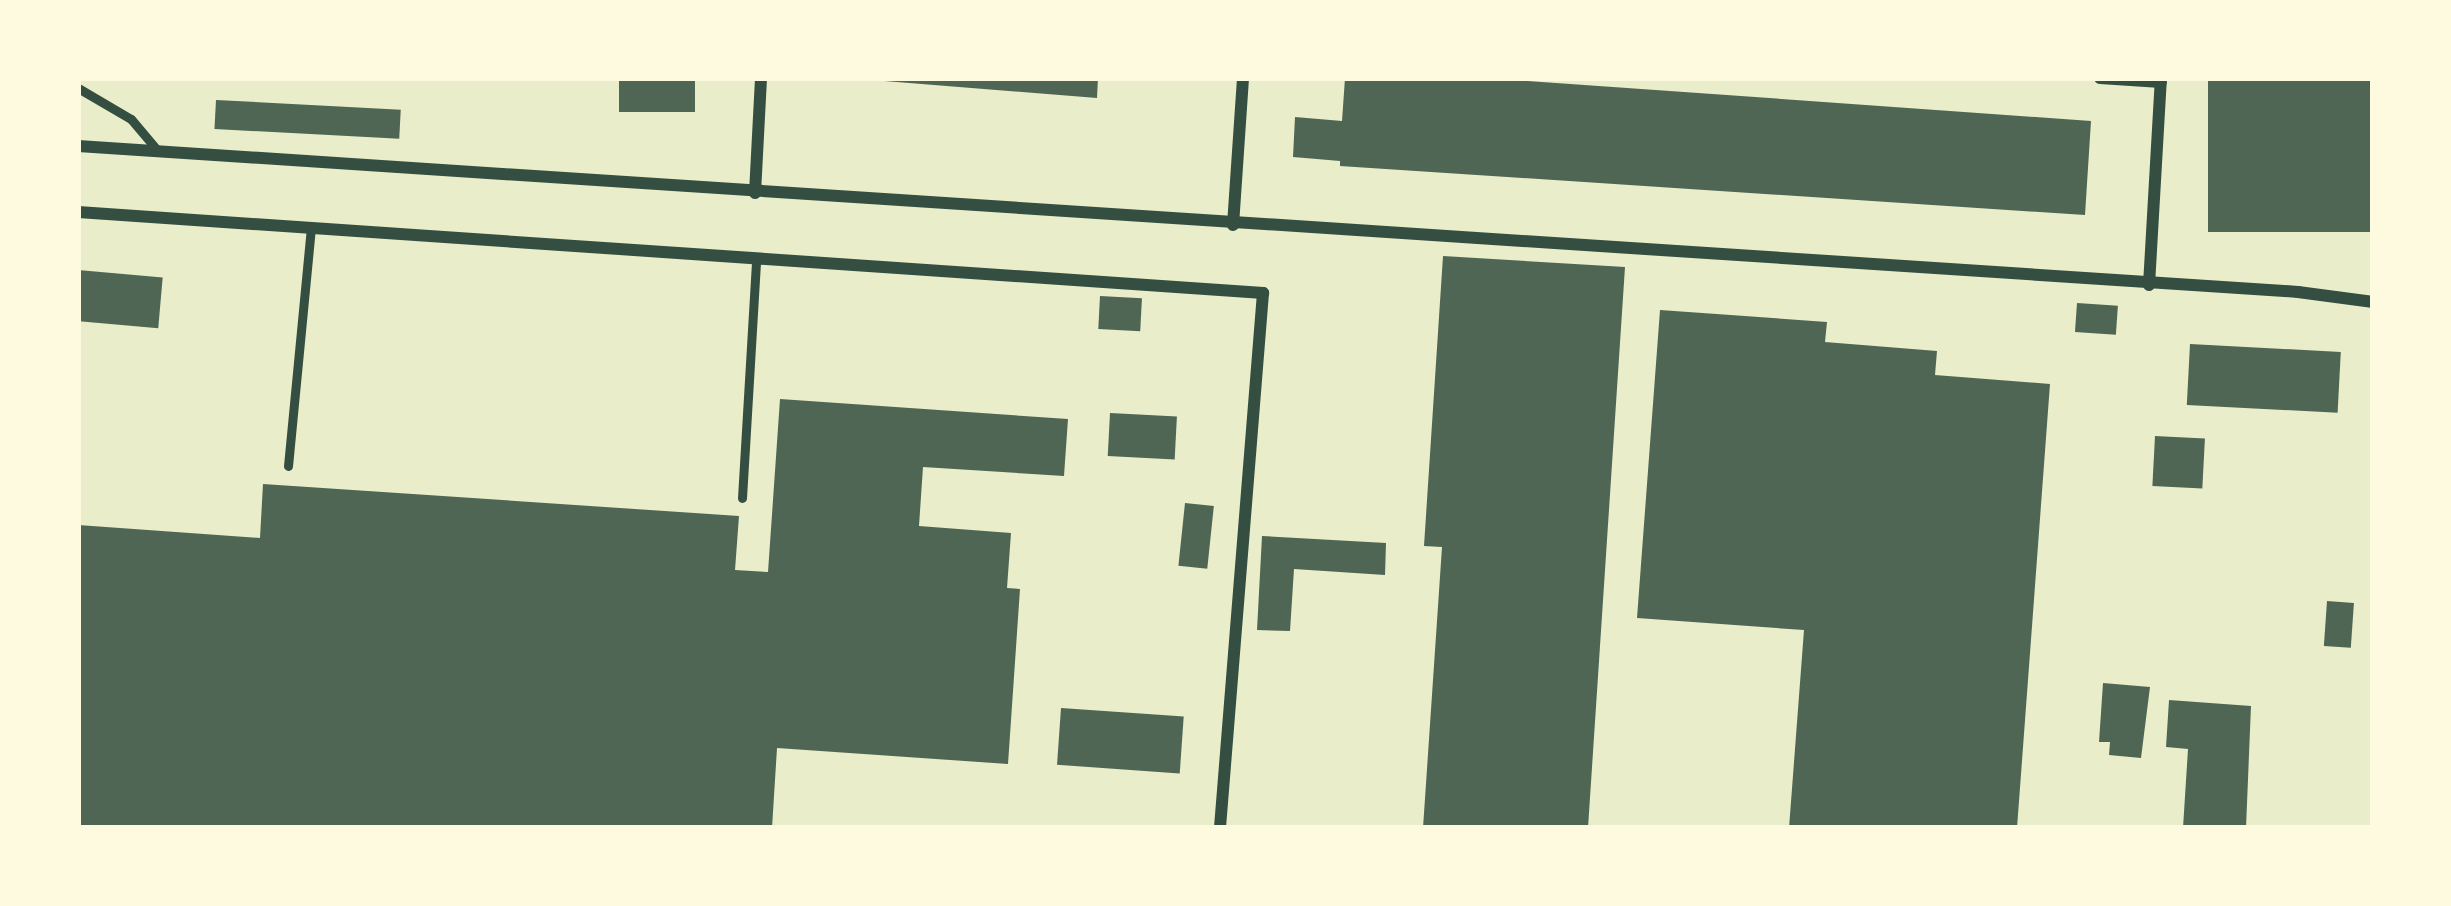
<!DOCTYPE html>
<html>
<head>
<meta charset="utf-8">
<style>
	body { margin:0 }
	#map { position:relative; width:2451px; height:906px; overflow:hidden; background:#e9edc9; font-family:Lato,sans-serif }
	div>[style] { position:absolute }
	.building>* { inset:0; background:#4f6655; transform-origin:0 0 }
	.service>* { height:9px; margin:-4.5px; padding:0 4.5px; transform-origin:4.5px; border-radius:4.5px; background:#344e41 }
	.minor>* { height:12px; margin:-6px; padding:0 6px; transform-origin:6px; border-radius:6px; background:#344e41 }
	span { translate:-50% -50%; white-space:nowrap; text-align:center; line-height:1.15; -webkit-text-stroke:12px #fefae0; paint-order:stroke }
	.frame { position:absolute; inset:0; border:81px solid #fefae0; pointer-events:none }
</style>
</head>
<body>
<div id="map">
	<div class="building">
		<div style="left:619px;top:78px;width:76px;height:34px"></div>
		<div style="clip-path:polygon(847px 78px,1098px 78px,1097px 98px)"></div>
		<div style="clip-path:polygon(1345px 78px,1487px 78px,2091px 121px,2085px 215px,1340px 166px,1340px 161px,1293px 157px,1295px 117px,1342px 121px)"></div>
		<div style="left:2208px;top:78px;width:165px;height:154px"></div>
		<div style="left:216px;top:100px;width:185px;height:29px;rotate:3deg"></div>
		<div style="clip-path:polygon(1443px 256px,1625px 267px,1588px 828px,1423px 828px,1442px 547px,1424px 546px)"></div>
		<div style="left:78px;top:270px;width:85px;height:51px;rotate:5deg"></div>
		<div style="left:1100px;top:296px;width:42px;height:33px;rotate:3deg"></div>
		<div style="left:2077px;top:303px;width:41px;height:29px;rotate:4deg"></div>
		<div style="clip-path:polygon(1660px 310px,1827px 322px,1825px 342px,1937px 351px,1935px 375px,2050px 384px,2017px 828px,1789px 828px,1804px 630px,1637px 618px)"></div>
		<div style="left:2190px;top:344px;width:151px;height:61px;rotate:3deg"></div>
		<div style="clip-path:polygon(780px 399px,1068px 419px,1064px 476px,923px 467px,919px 526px,1011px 533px,1007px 588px,1020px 589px,1008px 764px,777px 748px,772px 828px,78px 828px,78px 525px,260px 538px,263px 484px,739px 516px,735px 570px,768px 572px)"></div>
		<div style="left:1110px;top:413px;width:67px;height:43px;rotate:3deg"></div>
		<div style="left:2155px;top:436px;width:50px;height:50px;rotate:3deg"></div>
		<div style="left:1185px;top:503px;width:29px;height:63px;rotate:6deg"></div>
		<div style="clip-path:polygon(1262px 536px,1386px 543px,1385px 575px,1294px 569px,1290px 631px,1257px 630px)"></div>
		<div style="left:2327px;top:601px;width:27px;height:45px;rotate:4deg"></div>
		<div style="clip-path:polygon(2103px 683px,2150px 687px,2141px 758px,2109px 755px,2110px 742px,2099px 742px)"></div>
		<div style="clip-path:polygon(2169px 700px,2251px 706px,2246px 828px,2183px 828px,2188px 749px,2166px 747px)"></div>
		<div style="left:1061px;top:708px;width:123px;height:57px;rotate:4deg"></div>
	</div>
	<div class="service">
		<div style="left:78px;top:88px;width:61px;rotate:30.3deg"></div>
		<div style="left:131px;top:119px;width:42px;rotate:49.8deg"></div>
		<div style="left:288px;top:466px;width:239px;rotate:-84.5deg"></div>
		<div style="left:742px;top:498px;width:238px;rotate:-86.6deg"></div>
	</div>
	<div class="minor">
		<div style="left:2100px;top:78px;width:61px;rotate:3.8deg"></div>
		<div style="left:78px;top:146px;width:2225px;rotate:3.76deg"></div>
		<div style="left:2298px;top:292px;width:76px;rotate:7.6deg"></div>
		<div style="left:755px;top:193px;width:115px;rotate:-87deg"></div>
		<div style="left:78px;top:212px;width:1188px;rotate:3.91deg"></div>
		<div style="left:1263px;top:293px;width:537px;rotate:94.6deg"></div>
		<div style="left:1233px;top:225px;width:147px;rotate:-86.1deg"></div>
		<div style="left:2149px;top:285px;width:207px;rotate:-86.7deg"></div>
	</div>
	<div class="frame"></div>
</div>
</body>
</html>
